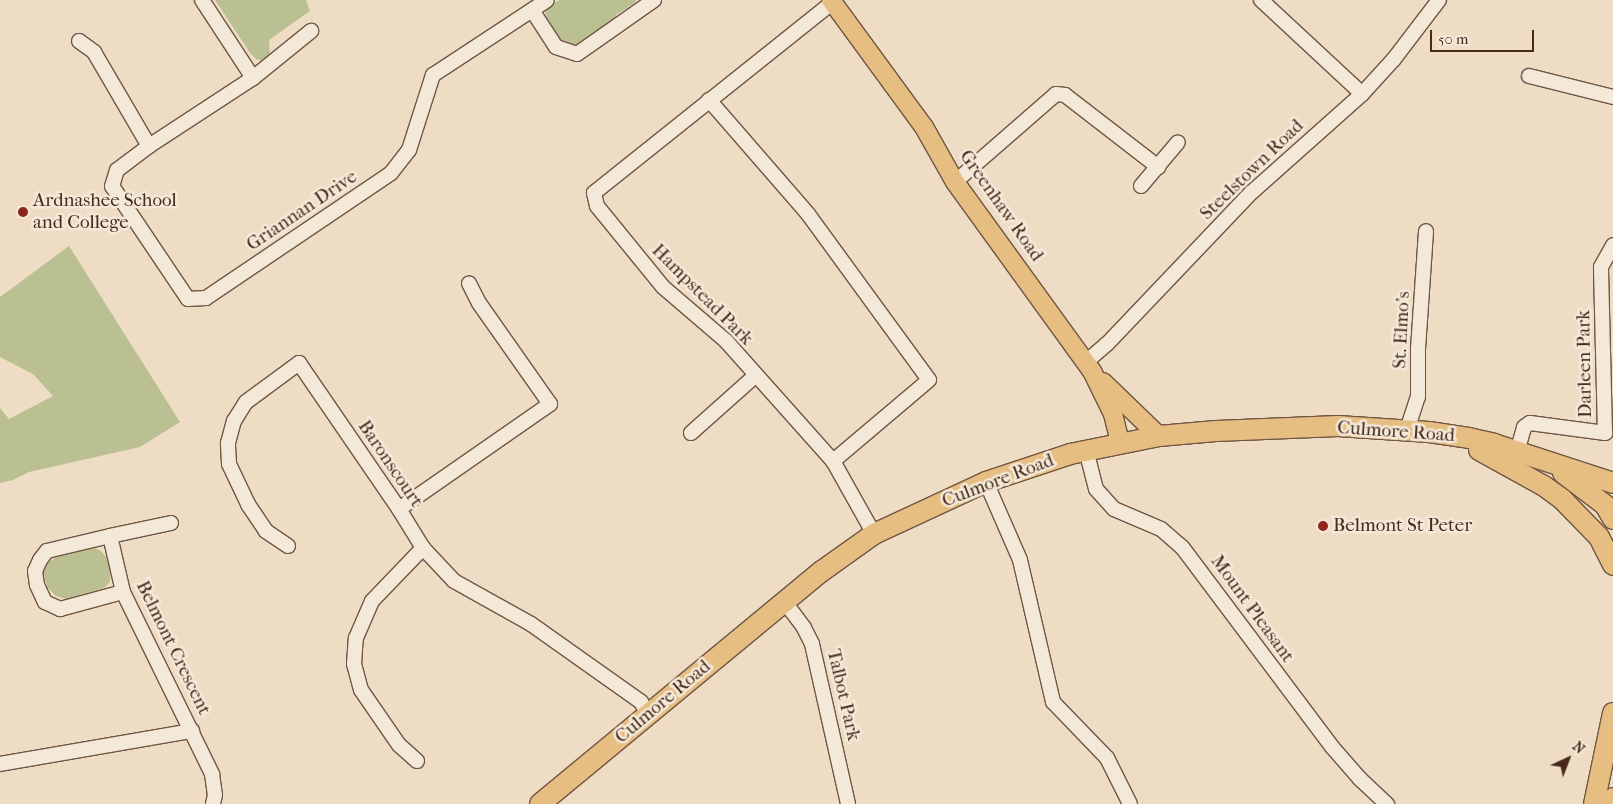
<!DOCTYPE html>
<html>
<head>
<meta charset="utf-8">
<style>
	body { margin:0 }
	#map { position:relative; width:1613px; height:804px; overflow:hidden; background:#eeddc4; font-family:"IM FELL French Canon",serif }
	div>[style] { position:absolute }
	.green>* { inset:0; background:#bac092 }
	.roads { filter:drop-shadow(1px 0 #705644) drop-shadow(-1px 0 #705644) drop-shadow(0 1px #705644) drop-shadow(0 -1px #705644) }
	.minor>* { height:14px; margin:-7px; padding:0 7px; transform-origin:7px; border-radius:7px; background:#f4e9d9 }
	.major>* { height:18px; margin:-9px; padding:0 9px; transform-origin:9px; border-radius:9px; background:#e7be82 }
	.highway>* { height:20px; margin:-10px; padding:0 10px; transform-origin:10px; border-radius:10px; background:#e7be82 }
	.dots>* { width:14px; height:14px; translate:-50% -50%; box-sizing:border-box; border:2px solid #f4e9d9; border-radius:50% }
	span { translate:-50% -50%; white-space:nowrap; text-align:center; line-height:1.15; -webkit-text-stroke:5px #f4e9d9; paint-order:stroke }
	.street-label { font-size:19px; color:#46291a }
	.poi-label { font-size:19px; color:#46291a }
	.left { translate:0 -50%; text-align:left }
	.north { position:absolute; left:1543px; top:734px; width:50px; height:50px; -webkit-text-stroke:4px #f4e9d9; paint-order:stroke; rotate:43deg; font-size:14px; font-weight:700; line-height:20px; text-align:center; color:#46291a }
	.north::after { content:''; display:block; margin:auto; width:18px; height:22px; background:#46291a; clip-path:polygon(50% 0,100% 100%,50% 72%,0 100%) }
	.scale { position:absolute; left:1430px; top:30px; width:104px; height:22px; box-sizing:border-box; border:2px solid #46291a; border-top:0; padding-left:6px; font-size:15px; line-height:18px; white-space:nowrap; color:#46291a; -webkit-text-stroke:4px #f4e9d9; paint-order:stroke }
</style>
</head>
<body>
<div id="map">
	<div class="green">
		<div style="clip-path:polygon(215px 0,306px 0,310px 11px,269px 40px,270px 57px,264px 61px,256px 59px,250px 53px)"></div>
		<div style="clip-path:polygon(559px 0,635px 0,636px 2px,616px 15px,616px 20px,581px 43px,574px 45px,561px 40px,546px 16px,545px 9px)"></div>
		<div style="clip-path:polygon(69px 246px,180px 422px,140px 447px,29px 472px,13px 480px,0 483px,0 408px,9px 419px,53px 396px,33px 374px,0 357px,0 297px)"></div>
		<div style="clip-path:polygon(92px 547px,101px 551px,107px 558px,111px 567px,110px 582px,104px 588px,66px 599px,56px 596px,48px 588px,44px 577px,44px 570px,47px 564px,58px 555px)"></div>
	</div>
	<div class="roads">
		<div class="minor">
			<div style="left:202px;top:0;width:93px;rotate:56.8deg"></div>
			<div style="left:1261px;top:0;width:138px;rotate:42.9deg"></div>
			<div style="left:833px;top:2px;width:306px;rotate:141.4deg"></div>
			<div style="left:594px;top:193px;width:13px;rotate:77deg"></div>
			<div style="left:597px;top:206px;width:104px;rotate:50.8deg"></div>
			<div style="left:663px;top:287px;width:83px;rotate:40.6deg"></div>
			<div style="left:726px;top:341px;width:161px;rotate:48.3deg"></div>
			<div style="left:833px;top:461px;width:84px;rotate:60.7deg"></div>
			<div style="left:532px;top:10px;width:44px;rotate:57deg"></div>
			<div style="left:556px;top:47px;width:22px;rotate:18deg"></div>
			<div style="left:577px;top:54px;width:94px;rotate:-35deg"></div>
			<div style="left:79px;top:41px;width:19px;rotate:36deg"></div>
			<div style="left:94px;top:52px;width:109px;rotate:59.7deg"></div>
			<div style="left:149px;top:146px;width:124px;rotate:-33.2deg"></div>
			<div style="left:253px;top:78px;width:75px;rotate:-39deg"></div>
			<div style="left:1529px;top:76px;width:87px;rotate:14deg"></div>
			<div style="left:709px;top:100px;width:151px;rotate:49deg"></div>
			<div style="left:808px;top:214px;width:205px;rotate:53.9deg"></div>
			<div style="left:929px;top:380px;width:126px;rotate:139.8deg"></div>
			<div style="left:149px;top:146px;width:40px;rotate:143deg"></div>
			<div style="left:117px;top:170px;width:17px;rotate:107deg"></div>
			<div style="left:112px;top:186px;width:136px;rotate:56.1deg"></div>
			<div style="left:188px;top:299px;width:18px;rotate:-3deg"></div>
			<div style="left:206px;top:298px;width:223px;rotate:-34deg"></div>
			<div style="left:391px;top:173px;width:29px;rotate:-52deg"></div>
			<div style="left:409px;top:150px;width:79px;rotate:-72.3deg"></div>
			<div style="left:433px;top:75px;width:136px;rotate:-33.3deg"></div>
			<div style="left:955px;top:182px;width:134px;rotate:-41.1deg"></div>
			<div style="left:1056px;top:94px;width:9px;rotate:6deg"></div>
			<div style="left:1065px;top:95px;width:118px;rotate:37.7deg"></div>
			<div style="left:1141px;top:186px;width:57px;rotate:-49.9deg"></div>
			<div style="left:1086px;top:362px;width:28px;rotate:-41deg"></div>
			<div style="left:1107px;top:344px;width:210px;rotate:-46.4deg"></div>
			<div style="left:1252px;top:192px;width:147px;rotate:-41.7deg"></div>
			<div style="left:1362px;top:94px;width:47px;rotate:-47.6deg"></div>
			<div style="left:1394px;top:59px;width:74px;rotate:-52.7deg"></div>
			<div style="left:1407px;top:430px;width:35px;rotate:-72deg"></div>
			<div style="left:1418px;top:397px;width:48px;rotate:-90deg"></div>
			<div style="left:1418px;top:349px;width:118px;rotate:-86.1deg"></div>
			<div style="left:691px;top:433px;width:86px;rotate:-41.7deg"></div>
			<div style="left:1086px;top:450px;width:40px;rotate:75.6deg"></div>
			<div style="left:1096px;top:489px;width:27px;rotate:48deg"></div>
			<div style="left:1114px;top:509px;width:51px;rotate:23.1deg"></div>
			<div style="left:1161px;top:529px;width:28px;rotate:41deg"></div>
			<div style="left:1182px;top:547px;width:251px;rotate:53.1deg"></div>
			<div style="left:1333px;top:748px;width:41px;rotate:48.9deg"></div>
			<div style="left:1360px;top:779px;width:37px;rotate:43deg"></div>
			<div style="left:1517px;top:452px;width:26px;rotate:-74deg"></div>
			<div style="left:1524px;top:427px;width:7px;rotate:-34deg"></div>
			<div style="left:1530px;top:423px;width:76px;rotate:7.6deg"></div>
			<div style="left:1605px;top:433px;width:166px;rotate:-91.4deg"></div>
			<div style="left:1601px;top:267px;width:25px;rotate:-61deg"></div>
			<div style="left:986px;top:482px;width:85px;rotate:66.4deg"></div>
			<div style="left:1020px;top:560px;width:146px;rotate:76.9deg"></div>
			<div style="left:1053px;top:702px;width:78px;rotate:46deg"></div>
			<div style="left:1107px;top:758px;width:51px;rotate:63.4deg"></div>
			<div style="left:399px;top:509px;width:184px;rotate:-34.8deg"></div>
			<div style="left:550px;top:404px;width:123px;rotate:-125.1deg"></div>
			<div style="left:479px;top:303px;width:22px;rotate:-117deg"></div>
			<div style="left:171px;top:523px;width:62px;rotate:168deg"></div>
			<div style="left:110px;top:536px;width:57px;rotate:76.9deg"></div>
			<div style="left:123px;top:592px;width:203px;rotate:63.9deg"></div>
			<div style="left:212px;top:774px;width:21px;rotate:82deg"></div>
			<div style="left:215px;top:795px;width:9px;rotate:103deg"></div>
			<div style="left:110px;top:536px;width:65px;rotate:166.6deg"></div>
			<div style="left:47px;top:551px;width:11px;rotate:128deg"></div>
			<div style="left:40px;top:560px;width:12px;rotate:114deg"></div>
			<div style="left:35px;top:571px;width:14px;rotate:82deg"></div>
			<div style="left:37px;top:585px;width:19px;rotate:65deg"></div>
			<div style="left:45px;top:602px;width:17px;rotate:25deg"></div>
			<div style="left:60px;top:609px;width:65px;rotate:-15.1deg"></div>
			<div style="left:288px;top:546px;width:27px;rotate:-146deg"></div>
			<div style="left:266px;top:531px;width:32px;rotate:-124deg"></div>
			<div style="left:248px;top:504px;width:44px;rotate:-115.4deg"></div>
			<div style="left:229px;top:464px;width:21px;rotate:-93deg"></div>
			<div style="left:228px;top:443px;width:23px;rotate:-75deg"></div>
			<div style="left:234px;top:421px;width:22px;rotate:-58deg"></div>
			<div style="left:246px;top:402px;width:66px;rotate:-36.3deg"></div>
			<div style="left:299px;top:363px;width:177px;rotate:55.6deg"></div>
			<div style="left:399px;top:509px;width:46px;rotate:58.4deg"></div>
			<div style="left:423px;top:548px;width:45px;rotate:46.8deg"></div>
			<div style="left:454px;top:581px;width:88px;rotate:29.2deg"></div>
			<div style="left:531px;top:624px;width:135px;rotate:35.3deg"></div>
			<div style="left:641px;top:702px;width:14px;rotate:60deg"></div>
			<div style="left:784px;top:601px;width:34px;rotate:53deg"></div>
			<div style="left:804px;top:628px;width:18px;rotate:63deg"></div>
			<div style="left:812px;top:644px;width:164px;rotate:77.3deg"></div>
			<div style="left:417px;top:761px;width:24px;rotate:-138deg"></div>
			<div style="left:399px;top:745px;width:67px;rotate:-124.6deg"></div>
			<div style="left:361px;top:690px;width:27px;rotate:-105deg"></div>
			<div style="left:354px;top:664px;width:26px;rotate:-86deg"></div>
			<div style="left:356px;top:638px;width:40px;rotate:-66.6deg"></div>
			<div style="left:372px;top:601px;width:74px;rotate:-46.1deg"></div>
			<div style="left:0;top:764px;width:195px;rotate:-9.8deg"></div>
		</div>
		<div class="major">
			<div style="left:831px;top:0;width:157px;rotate:53.8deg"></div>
			<div style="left:924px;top:127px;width:63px;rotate:60.6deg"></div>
			<div style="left:955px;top:182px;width:233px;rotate:54.1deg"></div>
			<div style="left:1092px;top:371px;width:48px;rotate:64deg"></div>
			<div style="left:1113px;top:414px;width:30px;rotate:76deg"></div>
			<div style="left:1103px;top:382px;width:78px;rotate:44deg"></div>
		</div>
		<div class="highway">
			<div style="left:1479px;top:450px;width:74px;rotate:29deg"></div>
			<div style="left:1544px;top:486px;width:22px;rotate:36deg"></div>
			<div style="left:1562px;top:499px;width:53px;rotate:45.8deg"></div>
			<div style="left:1599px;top:537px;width:31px;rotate:63deg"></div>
			<div style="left:1563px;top:473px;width:53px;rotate:37.3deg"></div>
			<div style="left:1605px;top:505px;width:16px;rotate:60deg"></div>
			<div style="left:540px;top:804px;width:366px;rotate:-39.6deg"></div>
			<div style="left:822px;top:571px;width:64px;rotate:-35.4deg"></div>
			<div style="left:874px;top:534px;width:123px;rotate:-24.9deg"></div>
			<div style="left:986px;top:482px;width:89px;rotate:-18.4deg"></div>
			<div style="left:1070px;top:454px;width:91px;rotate:-11.4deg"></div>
			<div style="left:1159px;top:436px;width:57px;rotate:-5deg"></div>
			<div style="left:1216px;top:431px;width:122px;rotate:-2.3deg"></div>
			<div style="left:1338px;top:426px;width:91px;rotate:3.8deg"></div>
			<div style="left:1429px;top:432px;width:40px;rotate:8.5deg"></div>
			<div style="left:1469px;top:438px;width:26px;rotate:13deg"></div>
			<div style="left:1494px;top:444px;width:125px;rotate:18.1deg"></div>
			<div style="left:1594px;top:804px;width:93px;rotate:-78.2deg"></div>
			<div style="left:1611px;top:804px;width:6px;rotate:-72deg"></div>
		</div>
	</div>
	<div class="dots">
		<div style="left:23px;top:212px;background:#8f2418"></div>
		<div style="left:1323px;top:526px;background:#8f2418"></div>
	</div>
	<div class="street-label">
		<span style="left:1252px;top:170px;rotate:-44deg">Steelstown Road</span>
		<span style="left:1001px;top:206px;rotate:55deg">Greenhaw Road</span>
		<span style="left:302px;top:211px;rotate:-34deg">Griannan Drive</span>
		<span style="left:702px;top:295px;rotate:45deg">Hampstead Park</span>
		<span style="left:1402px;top:330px;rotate:-87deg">St. Elmo's</span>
		<span style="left:1585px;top:364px;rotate:-91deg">Darleen Park</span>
		<span style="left:1396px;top:432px;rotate:4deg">Culmore Road</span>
		<span style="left:390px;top:464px;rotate:56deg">Baronscourt</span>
		<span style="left:998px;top:481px;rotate:-21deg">Culmore Road</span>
		<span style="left:1252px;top:609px;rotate:54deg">Mount Pleasant</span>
		<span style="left:173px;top:648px;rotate:64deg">Belmont Crescent</span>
		<span style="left:843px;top:695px;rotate:77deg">Talbot Park</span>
		<span style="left:663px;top:702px;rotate:-40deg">Culmore Road</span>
	</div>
	<div class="poi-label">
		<span class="left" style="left:33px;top:212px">Ardnashee School<br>and College</span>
		<span class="left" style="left:1333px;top:526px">Belmont St Peter</span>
	</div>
	<div class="north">N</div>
	<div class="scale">50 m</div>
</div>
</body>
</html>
